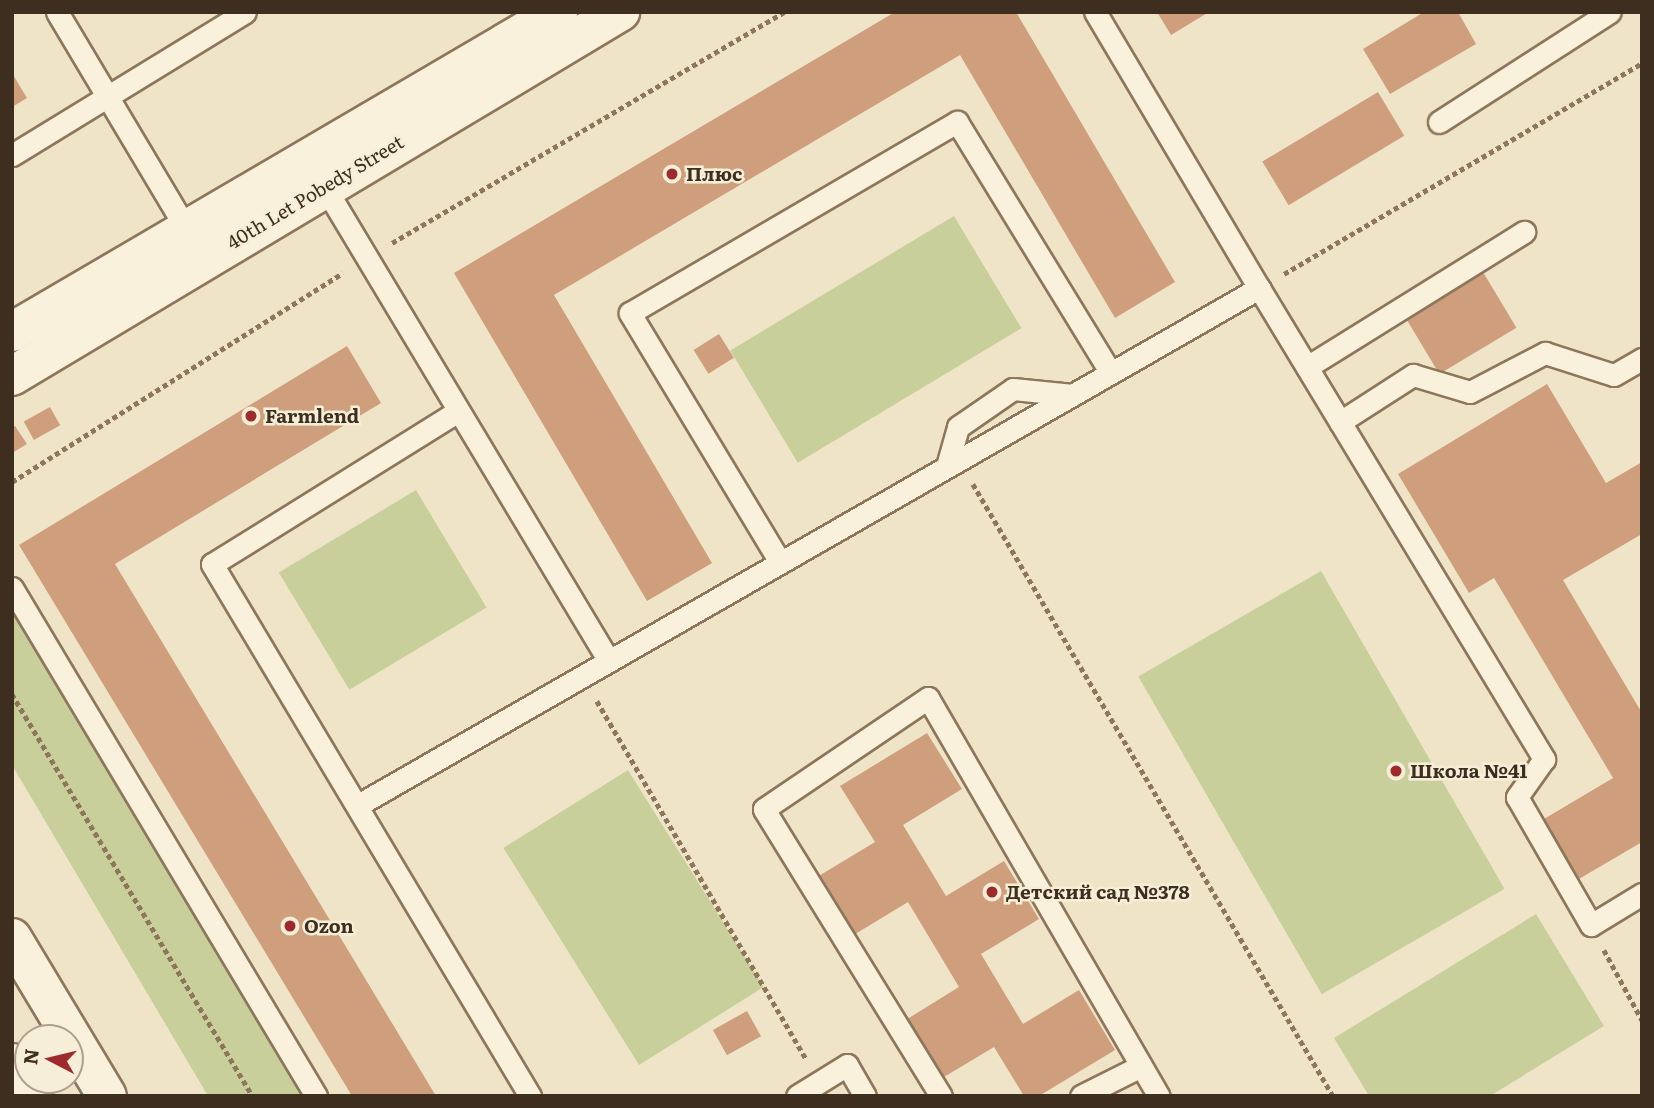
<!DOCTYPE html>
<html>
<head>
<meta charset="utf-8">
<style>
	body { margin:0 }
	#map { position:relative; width:1654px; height:1108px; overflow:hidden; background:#f0e4c8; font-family:Literata,serif }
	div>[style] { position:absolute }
	.green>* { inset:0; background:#c9cf9b; transform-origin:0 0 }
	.building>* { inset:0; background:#cf9f7d; transform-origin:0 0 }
	.path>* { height:4.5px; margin-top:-2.25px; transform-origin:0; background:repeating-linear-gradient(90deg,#8d765c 0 5px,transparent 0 8.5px) }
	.roads { filter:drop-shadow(2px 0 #8d765c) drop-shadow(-2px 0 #8d765c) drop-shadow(0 2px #8d765c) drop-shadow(0 -2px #8d765c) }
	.service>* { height:21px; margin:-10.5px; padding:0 10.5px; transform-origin:10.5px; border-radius:10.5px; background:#faf1dc }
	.tertiary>* { height:38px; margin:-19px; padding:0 19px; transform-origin:19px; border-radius:19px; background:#faf1dc }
	.secondary>* { height:38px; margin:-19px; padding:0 19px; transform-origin:19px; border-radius:19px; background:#faf1dc }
	.dots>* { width:19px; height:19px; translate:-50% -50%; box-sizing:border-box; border:4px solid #f7eed8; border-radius:50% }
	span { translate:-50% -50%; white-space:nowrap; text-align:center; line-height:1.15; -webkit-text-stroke:5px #f7eed8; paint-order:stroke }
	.poi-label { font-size:19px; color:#3d2e20; font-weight:700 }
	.left { translate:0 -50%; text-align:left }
	.street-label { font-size:19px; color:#3d2e20 }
	.frame { position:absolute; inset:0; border:14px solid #3d2e20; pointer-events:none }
	.north { position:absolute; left:14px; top:1024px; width:70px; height:70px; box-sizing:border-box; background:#f7eed8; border:2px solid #ada18e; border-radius:50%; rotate:277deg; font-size:19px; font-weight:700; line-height:28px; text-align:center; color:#3d2e20 }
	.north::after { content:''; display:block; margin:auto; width:24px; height:32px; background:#9e2a2b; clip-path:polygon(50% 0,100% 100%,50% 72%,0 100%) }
</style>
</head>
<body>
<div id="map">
	<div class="green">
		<div style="left:954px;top:216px;width:131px;height:261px;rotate:59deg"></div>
		<div style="left:416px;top:490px;width:137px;height:160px;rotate:59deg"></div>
		<div style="left:1321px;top:571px;width:367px;height:211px;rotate:60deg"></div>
		<div style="clip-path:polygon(12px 603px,304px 1096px,208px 1096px,12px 765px)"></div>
		<div style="left:628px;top:770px;width:256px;height:147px;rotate:58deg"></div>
		<div style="clip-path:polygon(1536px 914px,1604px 1026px,1490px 1096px,1369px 1096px,1334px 1038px)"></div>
	</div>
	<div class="building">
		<div style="clip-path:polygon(895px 12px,1016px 12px,1175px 282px,1115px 318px,960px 55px,554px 295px,712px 563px,647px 601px,454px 273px)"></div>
		<div style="clip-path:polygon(1157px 12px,1209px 12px,1171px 35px)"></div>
		<div style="clip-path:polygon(1424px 12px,1458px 12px,1476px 44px,1390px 94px,1363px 49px)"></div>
		<div style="clip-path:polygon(12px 73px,27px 98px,12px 107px)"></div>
		<div style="left:1378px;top:92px;width:51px;height:135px;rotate:59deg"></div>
		<div style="left:1483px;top:272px;width:65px;height:90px;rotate:59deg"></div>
		<div style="left:719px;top:334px;width:28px;height:30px;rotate:58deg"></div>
		<div style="clip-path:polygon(347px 346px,381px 403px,115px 564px,436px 1096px,352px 1096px,19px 545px)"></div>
		<div style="clip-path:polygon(1547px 384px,1606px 483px,1642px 462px,1642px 534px,1563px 580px,1642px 713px,1642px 842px,1579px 879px,1544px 819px,1613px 778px,1494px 578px,1469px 593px,1398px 474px)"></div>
		<div style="left:50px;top:407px;width:21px;height:30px;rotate:61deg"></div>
		<div style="clip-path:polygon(15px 426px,27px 444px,12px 453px,12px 427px)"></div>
		<div style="clip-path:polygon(927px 733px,962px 789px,903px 825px,946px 896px,1004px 861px,1039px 919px,981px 954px,1023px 1024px,1079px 990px,1115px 1050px,1039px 1096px,1024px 1096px,994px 1047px,939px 1080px,904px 1021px,959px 987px,908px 902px,852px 936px,817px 877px,875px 842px,840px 786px)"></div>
		<div style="left:747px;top:1011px;width:29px;height:39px;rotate:61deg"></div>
	</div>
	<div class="path">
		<div style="left:392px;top:243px;width:455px;rotate:-30.5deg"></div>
		<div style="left:1284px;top:274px;width:416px;rotate:-30.5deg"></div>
		<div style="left:12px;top:482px;width:391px;rotate:-32.3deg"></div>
		<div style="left:973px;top:484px;width:710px;rotate:59.53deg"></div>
		<div style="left:12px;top:694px;width:469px;rotate:59.1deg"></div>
		<div style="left:597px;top:701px;width:415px;rotate:59.7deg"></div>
		<div style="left:1604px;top:950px;width:80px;rotate:61.5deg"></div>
	</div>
	<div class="roads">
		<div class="service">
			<div style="left:57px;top:12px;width:254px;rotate:59.2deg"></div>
			<div style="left:1439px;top:122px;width:203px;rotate:-32.8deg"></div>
			<div style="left:12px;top:155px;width:273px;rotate:-31.5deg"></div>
			<div style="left:324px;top:186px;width:554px;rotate:59.04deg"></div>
			<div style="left:1259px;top:288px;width:551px;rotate:58.82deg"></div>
			<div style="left:1544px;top:759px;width:47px;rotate:125.4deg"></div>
			<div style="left:1517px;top:797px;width:148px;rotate:60deg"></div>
			<div style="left:1591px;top:925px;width:60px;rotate:-31.3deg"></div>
			<div style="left:1307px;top:367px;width:256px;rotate:-31.9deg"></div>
			<div style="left:455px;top:413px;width:286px;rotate:148.1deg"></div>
			<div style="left:212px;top:564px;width:620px;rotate:59.13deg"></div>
			<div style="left:1340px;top:422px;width:87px;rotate:-32.8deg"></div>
			<div style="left:1413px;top:375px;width:59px;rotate:16.6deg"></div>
			<div style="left:1470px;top:392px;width:85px;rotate:-27.5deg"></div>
			<div style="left:1545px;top:353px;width:72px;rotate:17.7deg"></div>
			<div style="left:1614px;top:375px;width:32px;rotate:-30deg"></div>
			<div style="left:947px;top:466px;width:41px;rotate:-74.2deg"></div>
			<div style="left:958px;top:427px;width:67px;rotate:-34.6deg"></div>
			<div style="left:1013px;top:389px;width:60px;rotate:5.7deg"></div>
			<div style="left:780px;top:562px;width:291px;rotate:-121.1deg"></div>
			<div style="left:630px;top:313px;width:379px;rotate:-30.3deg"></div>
			<div style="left:957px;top:122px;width:294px;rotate:58.5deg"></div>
			<div style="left:12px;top:588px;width:592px;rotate:59.1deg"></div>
			<div style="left:358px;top:805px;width:1039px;rotate:-29.85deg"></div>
			<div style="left:1259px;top:288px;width:321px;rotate:-120.7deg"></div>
			<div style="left:797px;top:1096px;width:59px;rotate:-31.8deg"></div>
			<div style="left:847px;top:1065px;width:36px;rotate:60deg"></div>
			<div style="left:941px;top:1096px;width:337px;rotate:-121.7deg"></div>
			<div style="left:764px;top:809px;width:198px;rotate:-34.1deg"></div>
			<div style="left:928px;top:698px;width:460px;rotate:59.9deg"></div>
			<div style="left:1081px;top:1096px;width:67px;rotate:-26.6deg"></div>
		</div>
		<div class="tertiary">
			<div style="left:12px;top:332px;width:633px;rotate:-30.37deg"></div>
			<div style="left:12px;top:376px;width:709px;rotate:-30.91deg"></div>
		</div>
		<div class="secondary">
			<div style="left:12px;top:938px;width:184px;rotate:59deg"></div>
			<div style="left:12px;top:1063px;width:39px;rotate:58deg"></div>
		</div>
	</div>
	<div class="dots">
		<div style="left:672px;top:174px;background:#9e2a2b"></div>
		<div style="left:251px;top:416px;background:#9e2a2b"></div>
		<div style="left:1396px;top:771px;background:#9e2a2b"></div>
		<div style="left:992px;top:892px;background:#9e2a2b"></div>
		<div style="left:290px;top:926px;background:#9e2a2b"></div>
	</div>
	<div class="poi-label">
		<span class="left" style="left:686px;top:174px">Плюс</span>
		<span class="left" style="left:265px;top:416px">Farmlend</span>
		<span class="left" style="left:1410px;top:771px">Школа №41</span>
		<span class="left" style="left:1006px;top:892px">Детский сад №378</span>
		<span class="left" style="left:304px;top:926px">Ozon</span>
	</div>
	<div class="street-label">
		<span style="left:315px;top:192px;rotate:-31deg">40th Let Pobedy Street</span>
	</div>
	<div class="frame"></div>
	<div class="north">N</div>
</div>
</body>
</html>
